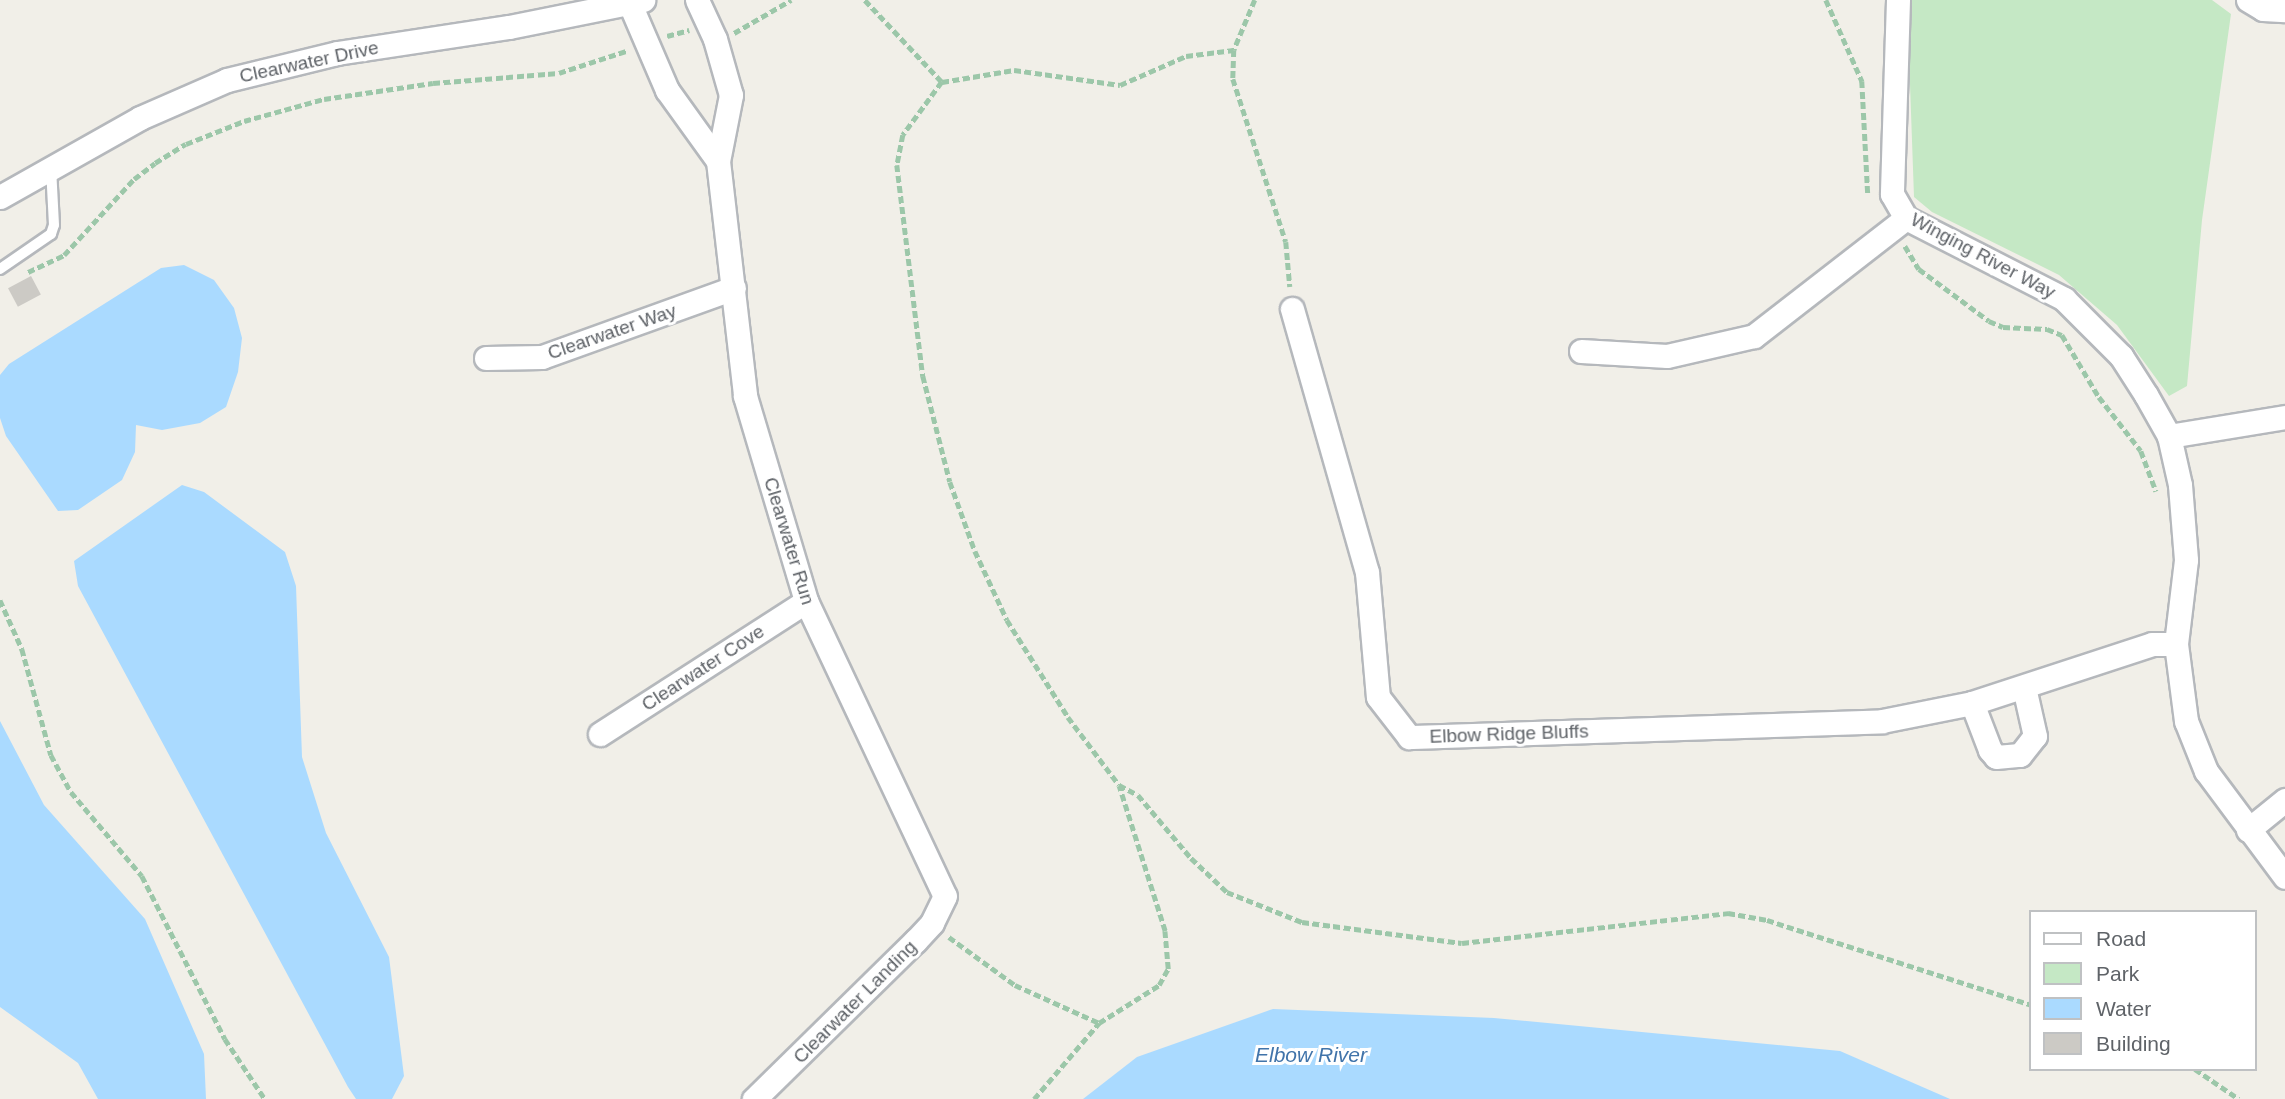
<!DOCTYPE html>
<html>
<head>
<meta charset="utf-8">
<style>
	body { margin:0 }
	#map { position:relative; width:2285px; height:1099px; overflow:hidden; background:#f1efe8; font-family:Helvetica,sans-serif }
	div>[style] { position:absolute }
	.green>* { inset:0; background:#c5e8c5 }
	.water>* { inset:0; background:#aadaff }
	.building>* { inset:0; background:#cccac5; transform-origin:0 0 }
	.path>* { height:4.5px; margin-top:-2.25px; transform-origin:0; background:repeating-linear-gradient(90deg,#9cc7a9 0 7px,transparent 0 10.5px) }
	.roads { filter:drop-shadow(2px 0 #b5b8bc) drop-shadow(-2px 0 #b5b8bc) drop-shadow(0 2px #b5b8bc) drop-shadow(0 -2px #b5b8bc) }
	.lane>* { height:10px; margin:-5px; padding:0 5px; transform-origin:5px; border-radius:5px; background:#fff }
	.street>* { height:23px; margin:-11.5px; padding:0 11.5px; transform-origin:11.5px; border-radius:11.5px; background:#fff }
	span { translate:-50% -50%; white-space:nowrap; text-align:center; line-height:1.15; -webkit-text-stroke:6px #fff; paint-order:stroke }
	.street-label { font-size:19px; color:#5f6368 }
	.water-label { font-size:21px; color:#4174aa; font-style:italic }
	.legend { position:absolute; left:2029px; top:910px; width:228px; height:161px; box-sizing:border-box; background:#fff; border:2px solid #bfc1c3; margin:0; padding:9px 12px; list-style:none; font-size:21px; color:#5f6368 }
	.legend li { display:flex; align-items:center; gap:14px; height:35px }
	.legend b { width:35px; border:2px solid #bfc1c3 }
</style>
</head>
<body>
<div id="map">
	<div class="green">
		<div style="clip-path:polygon(1907px 0,2212px 0,2231px 14px,2202px 220px,2187px 386px,2169px 396px,2117px 325px,2059px 275px,1932px 212px,1914px 197px)"></div>
	</div>
	<div class="water">
		<div style="clip-path:polygon(184px 265px,214px 280px,234px 308px,242px 338px,238px 372px,226px 407px,200px 423px,162px 430px,136px 425px,135px 452px,122px 480px,78px 510px,58px 511px,6px 436px,0 418px,0 375px,9px 364px,161px 268px)"></div>
		<div style="clip-path:polygon(182px 485px,204px 492px,285px 552px,296px 586px,302px 757px,326px 833px,389px 957px,404px 1076px,392px 1099px,356px 1099px,348px 1087px,78px 586px,74px 561px)"></div>
		<div style="clip-path:polygon(0 721px,44px 805px,145px 919px,204px 1054px,206px 1099px,98px 1099px,78px 1063px,0 1007px)"></div>
		<div style="clip-path:polygon(1273px 1009px,1494px 1018px,1840px 1051px,1950px 1099px,1083px 1099px,1137px 1057px)"></div>
	</div>
	<div class="building">
		<div style="left:31px;top:276px;width:21px;height:26px;rotate:62deg"></div>
	</div>
	<div class="path">
		<div style="left:865px;top:0;width:112px;rotate:46.8deg"></div>
		<div style="left:942px;top:82px;width:73px;rotate:-9.5deg"></div>
		<div style="left:1014px;top:70px;width:107px;rotate:8.1deg"></div>
		<div style="left:1120px;top:85px;width:72px;rotate:-23.7deg"></div>
		<div style="left:1186px;top:56px;width:48px;rotate:-7.1deg"></div>
		<div style="left:1255px;top:0;width:54px;rotate:112.8deg"></div>
		<div style="left:1234px;top:50px;width:29px;rotate:92deg"></div>
		<div style="left:1233px;top:79px;width:171px;rotate:72deg"></div>
		<div style="left:1286px;top:242px;width:45px;rotate:84.9deg"></div>
		<div style="left:1826px;top:0;width:89px;rotate:66deg"></div>
		<div style="left:1862px;top:81px;width:113px;rotate:87deg"></div>
		<div style="left:734px;top:33px;width:66px;rotate:-30.1deg"></div>
		<div style="left:667px;top:36px;width:23px;rotate:-15deg"></div>
		<div style="left:942px;top:82px;width:66px;rotate:126.3deg"></div>
		<div style="left:903px;top:135px;width:31px;rotate:101deg"></div>
		<div style="left:897px;top:165px;width:213px;rotate:83deg"></div>
		<div style="left:923px;top:376px;width:109px;rotate:75.7deg"></div>
		<div style="left:950px;top:482px;width:73px;rotate:70.1deg"></div>
		<div style="left:975px;top:551px;width:76px;rotate:65.1deg"></div>
		<div style="left:1007px;top:620px;width:115px;rotate:57.8deg"></div>
		<div style="left:1068px;top:717px;width:85px;rotate:53.1deg"></div>
		<div style="left:1119px;top:785px;width:21px;rotate:28deg"></div>
		<div style="left:1138px;top:795px;width:82px;rotate:49.9deg"></div>
		<div style="left:1191px;top:858px;width:50px;rotate:43.4deg"></div>
		<div style="left:1227px;top:892px;width:81px;rotate:21.8deg"></div>
		<div style="left:1302px;top:922px;width:161px;rotate:7.5deg"></div>
		<div style="left:1462px;top:943px;width:268px;rotate:-6.4deg"></div>
		<div style="left:1728px;top:913px;width:40px;rotate:10deg"></div>
		<div style="left:1767px;top:920px;width:277px;rotate:17.8deg"></div>
		<div style="left:1905px;top:246px;width:27px;rotate:59deg"></div>
		<div style="left:1919px;top:269px;width:87px;rotate:36.6deg"></div>
		<div style="left:1989px;top:321px;width:15px;rotate:23deg"></div>
		<div style="left:2003px;top:327px;width:44px;rotate:2.6deg"></div>
		<div style="left:2047px;top:329px;width:16px;rotate:22deg"></div>
		<div style="left:2062px;top:335px;width:72px;rotate:59.2deg"></div>
		<div style="left:2099px;top:397px;width:68px;rotate:52.1deg"></div>
		<div style="left:2141px;top:451px;width:43px;rotate:69.4deg"></div>
		<div style="left:28px;top:272px;width:40px;rotate:-25deg"></div>
		<div style="left:64px;top:255px;width:103px;rotate:-47.4deg"></div>
		<div style="left:134px;top:179px;width:26px;rotate:-37deg"></div>
		<div style="left:155px;top:163px;width:36px;rotate:-32deg"></div>
		<div style="left:186px;top:144px;width:62px;rotate:-21.6deg"></div>
		<div style="left:244px;top:121px;width:83px;rotate:-15.4deg"></div>
		<div style="left:324px;top:99px;width:110px;rotate:-8.4deg"></div>
		<div style="left:433px;top:83px;width:126px;rotate:-4.5deg"></div>
		<div style="left:559px;top:73px;width:71px;rotate:-18.2deg"></div>
		<div style="left:0;top:600px;width:54px;rotate:65.8deg"></div>
		<div style="left:22px;top:649px;width:110px;rotate:74.7deg"></div>
		<div style="left:51px;top:755px;width:42px;rotate:61.6deg"></div>
		<div style="left:71px;top:792px;width:110px;rotate:49.8deg"></div>
		<div style="left:142px;top:876px;width:183px;rotate:63deg"></div>
		<div style="left:225px;top:1039px;width:72px;rotate:56.3deg"></div>
		<div style="left:949px;top:937px;width:82px;rotate:36deg"></div>
		<div style="left:1015px;top:985px;width:92px;rotate:24.3deg"></div>
		<div style="left:2195px;top:1069px;width:53px;rotate:34.3deg"></div>
		<div style="left:1034px;top:1099px;width:100px;rotate:-49.5deg"></div>
		<div style="left:1099px;top:1023px;width:71px;rotate:-32.3deg"></div>
		<div style="left:1159px;top:985px;width:18px;rotate:-61deg"></div>
		<div style="left:1168px;top:969px;width:38px;rotate:-95deg"></div>
		<div style="left:1165px;top:931px;width:152px;rotate:-107.6deg"></div>
	</div>
	<div class="roads">
		<div class="lane">
			<div style="left:0;top:269px;width:62px;rotate:-34.5deg"></div>
			<div style="left:51px;top:234px;width:9px;rotate:-72deg"></div>
			<div style="left:54px;top:225px;width:58px;rotate:-93deg"></div>
		</div>
		<div class="street">
			<div style="left:697px;top:0;width:43px;rotate:65.2deg"></div>
			<div style="left:715px;top:39px;width:58px;rotate:74.1deg"></div>
			<div style="left:731px;top:95px;width:67px;rotate:101.1deg"></div>
			<div style="left:718px;top:161px;width:237px;rotate:83.4deg"></div>
			<div style="left:745px;top:396px;width:214px;rotate:73.4deg"></div>
			<div style="left:806px;top:601px;width:326px;rotate:64.8deg"></div>
			<div style="left:945px;top:896px;width:30px;rotate:116deg"></div>
			<div style="left:932px;top:923px;width:25px;rotate:133deg"></div>
			<div style="left:915px;top:941px;width:226px;rotate:135.5deg"></div>
			<div style="left:1898px;top:0;width:194px;rotate:91.8deg"></div>
			<div style="left:1892px;top:194px;width:28px;rotate:60deg"></div>
			<div style="left:1906px;top:218px;width:178px;rotate:27.1deg"></div>
			<div style="left:2064px;top:299px;width:81px;rotate:45deg"></div>
			<div style="left:2121px;top:356px;width:46px;rotate:57.3deg"></div>
			<div style="left:2146px;top:395px;width:47px;rotate:60.7deg"></div>
			<div style="left:2169px;top:436px;width:50px;rotate:77.3deg"></div>
			<div style="left:2180px;top:485px;width:75px;rotate:85.4deg"></div>
			<div style="left:2186px;top:560px;width:85px;rotate:96.8deg"></div>
			<div style="left:2176px;top:644px;width:78px;rotate:82.6deg"></div>
			<div style="left:2186px;top:721px;width:54px;rotate:68.2deg"></div>
			<div style="left:2206px;top:771px;width:132px;rotate:53.3deg"></div>
			<div style="left:2248px;top:0;width:17px;rotate:31deg"></div>
			<div style="left:2263px;top:9px;width:22px;rotate:3deg"></div>
			<div style="left:630px;top:4px;width:94px;rotate:66.7deg"></div>
			<div style="left:667px;top:90px;width:87px;rotate:54.3deg"></div>
			<div style="left:0;top:197px;width:161px;rotate:-29.4deg"></div>
			<div style="left:140px;top:118px;width:95px;rotate:-23.6deg"></div>
			<div style="left:227px;top:80px;width:113px;rotate:-13.8deg"></div>
			<div style="left:337px;top:53px;width:174px;rotate:-8.6deg"></div>
			<div style="left:509px;top:27px;width:137px;rotate:-11.4deg"></div>
			<div style="left:1292px;top:309px;width:273px;rotate:74.1deg"></div>
			<div style="left:1367px;top:572px;width:125px;rotate:85deg"></div>
			<div style="left:1378px;top:697px;width:51px;rotate:52.2deg"></div>
			<div style="left:1409px;top:737px;width:473px;rotate:-1.9deg"></div>
			<div style="left:1882px;top:721px;width:92px;rotate:-11.3deg"></div>
			<div style="left:1972px;top:703px;width:189px;rotate:-18.1deg"></div>
			<div style="left:2152px;top:644px;width:24px"></div>
			<div style="left:1581px;top:351px;width:86px;rotate:3.3deg"></div>
			<div style="left:1667px;top:356px;width:89px;rotate:-12.9deg"></div>
			<div style="left:1754px;top:336px;width:192px;rotate:-37.8deg"></div>
			<div style="left:486px;top:358px;width:56px;rotate:-1deg"></div>
			<div style="left:542px;top:357px;width:204px;rotate:-19.8deg"></div>
			<div style="left:2169px;top:436px;width:118px;rotate:-9.3deg"></div>
			<div style="left:1972px;top:703px;width:50px;rotate:69deg"></div>
			<div style="left:1990px;top:750px;width:9px;rotate:49deg"></div>
			<div style="left:1996px;top:757px;width:24px;rotate:-5deg"></div>
			<div style="left:2020px;top:755px;width:24px;rotate:-52deg"></div>
			<div style="left:2035px;top:736px;width:50px;rotate:-102.7deg"></div>
			<div style="left:600px;top:734px;width:245px;rotate:-32.8deg"></div>
			<div style="left:2248px;top:830px;width:48px;rotate:-39deg"></div>
		</div>
	</div>
	<div class="street-label">
		<span style="left:309px;top:62px;rotate:-12deg">Clearwater Drive</span>
		<span style="left:1983px;top:256px;rotate:28deg">Winging River Way</span>
		<span style="left:612px;top:332px;rotate:-19deg">Clearwater Way</span>
		<span style="left:789px;top:541px;rotate:73deg">Clearwater Run</span>
		<span style="left:703px;top:668px;rotate:-33deg">Clearwater Cove</span>
		<span style="left:1509px;top:734px;rotate:-2deg">Elbow Ridge Bluffs</span>
		<span style="left:855px;top:1002px;rotate:-45deg">Clearwater Landing</span>
	</div>
	<div class="water-label">
		<span style="left:1311px;top:1055px">Elbow River</span>
	</div>
	<ul class="legend">
	<li><b style="height:9px;background:#fff"></b>Road</li>
	<li><b style="height:19px;background:#c5e8c5"></b>Park</li>
	<li><b style="height:19px;background:#aadaff"></b>Water</li>
	<li><b style="height:19px;background:#cccac5"></b>Building</li>
	</ul>
</div>
</body>
</html>
